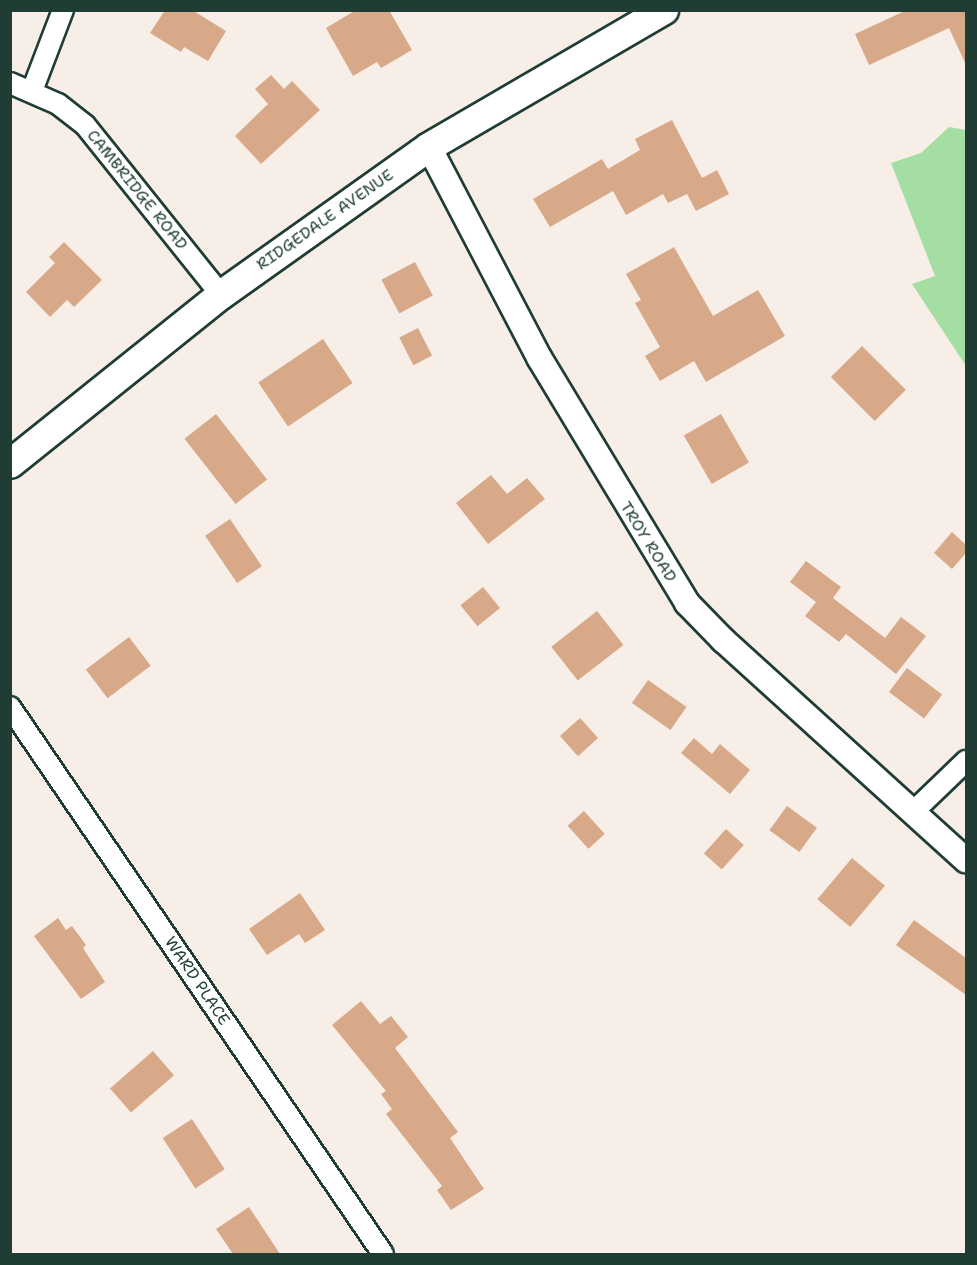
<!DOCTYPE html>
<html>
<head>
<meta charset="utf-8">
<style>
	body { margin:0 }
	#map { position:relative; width:977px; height:1265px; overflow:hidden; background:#f7eee7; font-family:"Shantell Sans",sans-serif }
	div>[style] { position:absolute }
	.green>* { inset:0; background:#a5dea2 }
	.building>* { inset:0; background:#d8a989; transform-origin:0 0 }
	.roads { filter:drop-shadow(2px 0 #1f3d34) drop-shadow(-2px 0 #1f3d34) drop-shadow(0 2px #1f3d34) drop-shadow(0 -2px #1f3d34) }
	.minor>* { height:20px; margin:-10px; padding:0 10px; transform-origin:10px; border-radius:10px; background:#fff }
	.tertiary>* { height:24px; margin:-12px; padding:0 12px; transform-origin:12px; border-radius:12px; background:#fff }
	.secondary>* { height:28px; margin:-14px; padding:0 14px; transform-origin:14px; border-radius:14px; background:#fff }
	span { translate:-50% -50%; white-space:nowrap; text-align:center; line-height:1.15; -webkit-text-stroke:6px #fff; paint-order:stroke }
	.street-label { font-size:16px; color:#1f3d34 }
	.frame { position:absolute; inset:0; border:12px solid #1f3d34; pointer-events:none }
</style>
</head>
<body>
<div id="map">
	<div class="green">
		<div style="clip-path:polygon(949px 127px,966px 130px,966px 366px,912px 284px,935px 276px,891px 163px,921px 153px)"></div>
	</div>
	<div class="building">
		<div style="clip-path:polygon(165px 10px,192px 10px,226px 31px,208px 61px,184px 47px,181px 52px,150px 33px)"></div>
		<div style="clip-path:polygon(356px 10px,389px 10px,412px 50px,381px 68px,377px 62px,353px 76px,326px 28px)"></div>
		<div style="clip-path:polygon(907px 10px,966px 10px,966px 65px,949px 28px,869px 65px,855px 34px)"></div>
		<div style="clip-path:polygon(271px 75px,284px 89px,292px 81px,320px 110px,261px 164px,235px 136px,268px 104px,255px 89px)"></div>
		<div style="clip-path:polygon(672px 120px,702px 178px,717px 170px,729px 194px,696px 211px,687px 194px,668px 203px,663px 194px,626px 215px,613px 191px,550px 227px,533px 199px,602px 159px,608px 169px,640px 150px,635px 139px)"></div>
		<div style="clip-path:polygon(64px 242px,102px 280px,74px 307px,67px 300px,50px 317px,26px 292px,55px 263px,49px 257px)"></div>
		<div style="clip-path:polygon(674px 247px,713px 316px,758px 290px,785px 336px,706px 382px,694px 361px,660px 381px,645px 356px,660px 347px,635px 303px,641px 300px,626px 274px)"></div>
		<div style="left:415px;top:262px;width:38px;height:38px;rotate:62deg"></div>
		<div style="left:418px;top:328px;width:31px;height:21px;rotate:63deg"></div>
		<div style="left:323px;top:339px;width:53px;height:78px;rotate:56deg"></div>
		<div style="left:862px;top:346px;width:62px;height:44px;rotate:45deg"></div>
		<div style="left:216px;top:414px;width:83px;height:40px;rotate:52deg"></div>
		<div style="left:721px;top:414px;width:56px;height:43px;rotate:60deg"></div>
		<div style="clip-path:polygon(491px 475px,507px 494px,527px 478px,545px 499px,488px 544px,456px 503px)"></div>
		<div style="left:230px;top:519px;width:57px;height:30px;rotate:56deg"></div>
		<div style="clip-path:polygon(952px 532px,966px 545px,966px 553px,952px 569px,934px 553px)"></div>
		<div style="clip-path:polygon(806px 561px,841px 587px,833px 598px,885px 638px,901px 617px,926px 636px,896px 674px,846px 634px,839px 642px,805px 616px,816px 602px,790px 582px)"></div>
		<div style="left:483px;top:587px;width:27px;height:29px;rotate:51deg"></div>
		<div style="left:597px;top:611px;width:43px;height:58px;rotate:52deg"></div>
		<div style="left:129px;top:637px;width:36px;height:54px;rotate:53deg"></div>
		<div style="left:907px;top:668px;width:44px;height:30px;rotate:37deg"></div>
		<div style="left:648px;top:680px;width:47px;height:28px;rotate:35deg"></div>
		<div style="left:580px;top:718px;width:27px;height:27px;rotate:48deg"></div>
		<div style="clip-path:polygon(694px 738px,712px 754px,720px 744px,750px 770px,730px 794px,681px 753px)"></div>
		<div style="left:787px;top:806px;width:37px;height:30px;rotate:36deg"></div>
		<div style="left:584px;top:811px;width:31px;height:22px;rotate:48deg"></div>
		<div style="left:726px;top:829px;width:24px;height:33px;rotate:42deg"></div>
		<div style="left:852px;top:858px;width:43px;height:54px;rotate:40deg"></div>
		<div style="clip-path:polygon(300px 893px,325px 930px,305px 943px,299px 934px,267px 955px,249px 929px)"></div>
		<div style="clip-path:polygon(58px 918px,66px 930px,72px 926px,86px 945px,83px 948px,105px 982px,81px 999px,34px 936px)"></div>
		<div style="clip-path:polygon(914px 920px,966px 958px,966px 995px,896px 945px)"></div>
		<div style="clip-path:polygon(361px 1001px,380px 1024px,391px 1016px,408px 1037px,395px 1048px,458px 1132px,450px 1138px,484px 1189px,451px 1210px,437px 1190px,442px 1186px,386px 1114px,392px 1109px,381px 1094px,386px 1091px,332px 1025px)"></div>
		<div style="left:153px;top:1051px;width:32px;height:57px;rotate:49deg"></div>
		<div style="left:192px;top:1119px;width:60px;height:35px;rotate:57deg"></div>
		<div style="clip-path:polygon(249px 1207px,280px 1254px,233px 1254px,216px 1229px)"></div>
	</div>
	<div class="roads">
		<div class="minor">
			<div style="left:10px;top:83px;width:52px;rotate:23.6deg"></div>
			<div style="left:58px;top:104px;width:34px;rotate:38deg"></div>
			<div style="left:85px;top:125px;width:218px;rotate:51.3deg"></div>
			<div style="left:32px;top:91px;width:87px;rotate:-69.1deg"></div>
			<div style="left:10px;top:707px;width:662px;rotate:55.71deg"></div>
			<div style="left:913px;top:812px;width:74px;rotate:-43.9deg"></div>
		</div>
		<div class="tertiary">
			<div style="left:429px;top:147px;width:239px;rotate:62.4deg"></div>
			<div style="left:540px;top:359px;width:285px;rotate:58.9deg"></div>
			<div style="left:687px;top:603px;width:52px;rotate:45.8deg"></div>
			<div style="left:723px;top:640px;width:328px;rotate:42.2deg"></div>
		</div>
		<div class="secondary">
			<div style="left:10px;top:464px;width:270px;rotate:-38.7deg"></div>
			<div style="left:221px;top:295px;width:255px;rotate:-35.4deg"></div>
			<div style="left:429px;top:147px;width:272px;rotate:-30.2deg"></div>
		</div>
	</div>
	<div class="street-label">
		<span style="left:137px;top:190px;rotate:51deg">CAMBRIDGE ROAD</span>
		<span style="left:325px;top:220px;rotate:-35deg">RIDGEDALE AVENUE</span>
		<span style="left:648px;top:542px;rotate:58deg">TROY ROAD</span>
		<span style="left:197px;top:981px;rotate:56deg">WARD PLACE</span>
	</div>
	<div class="frame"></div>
</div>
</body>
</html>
